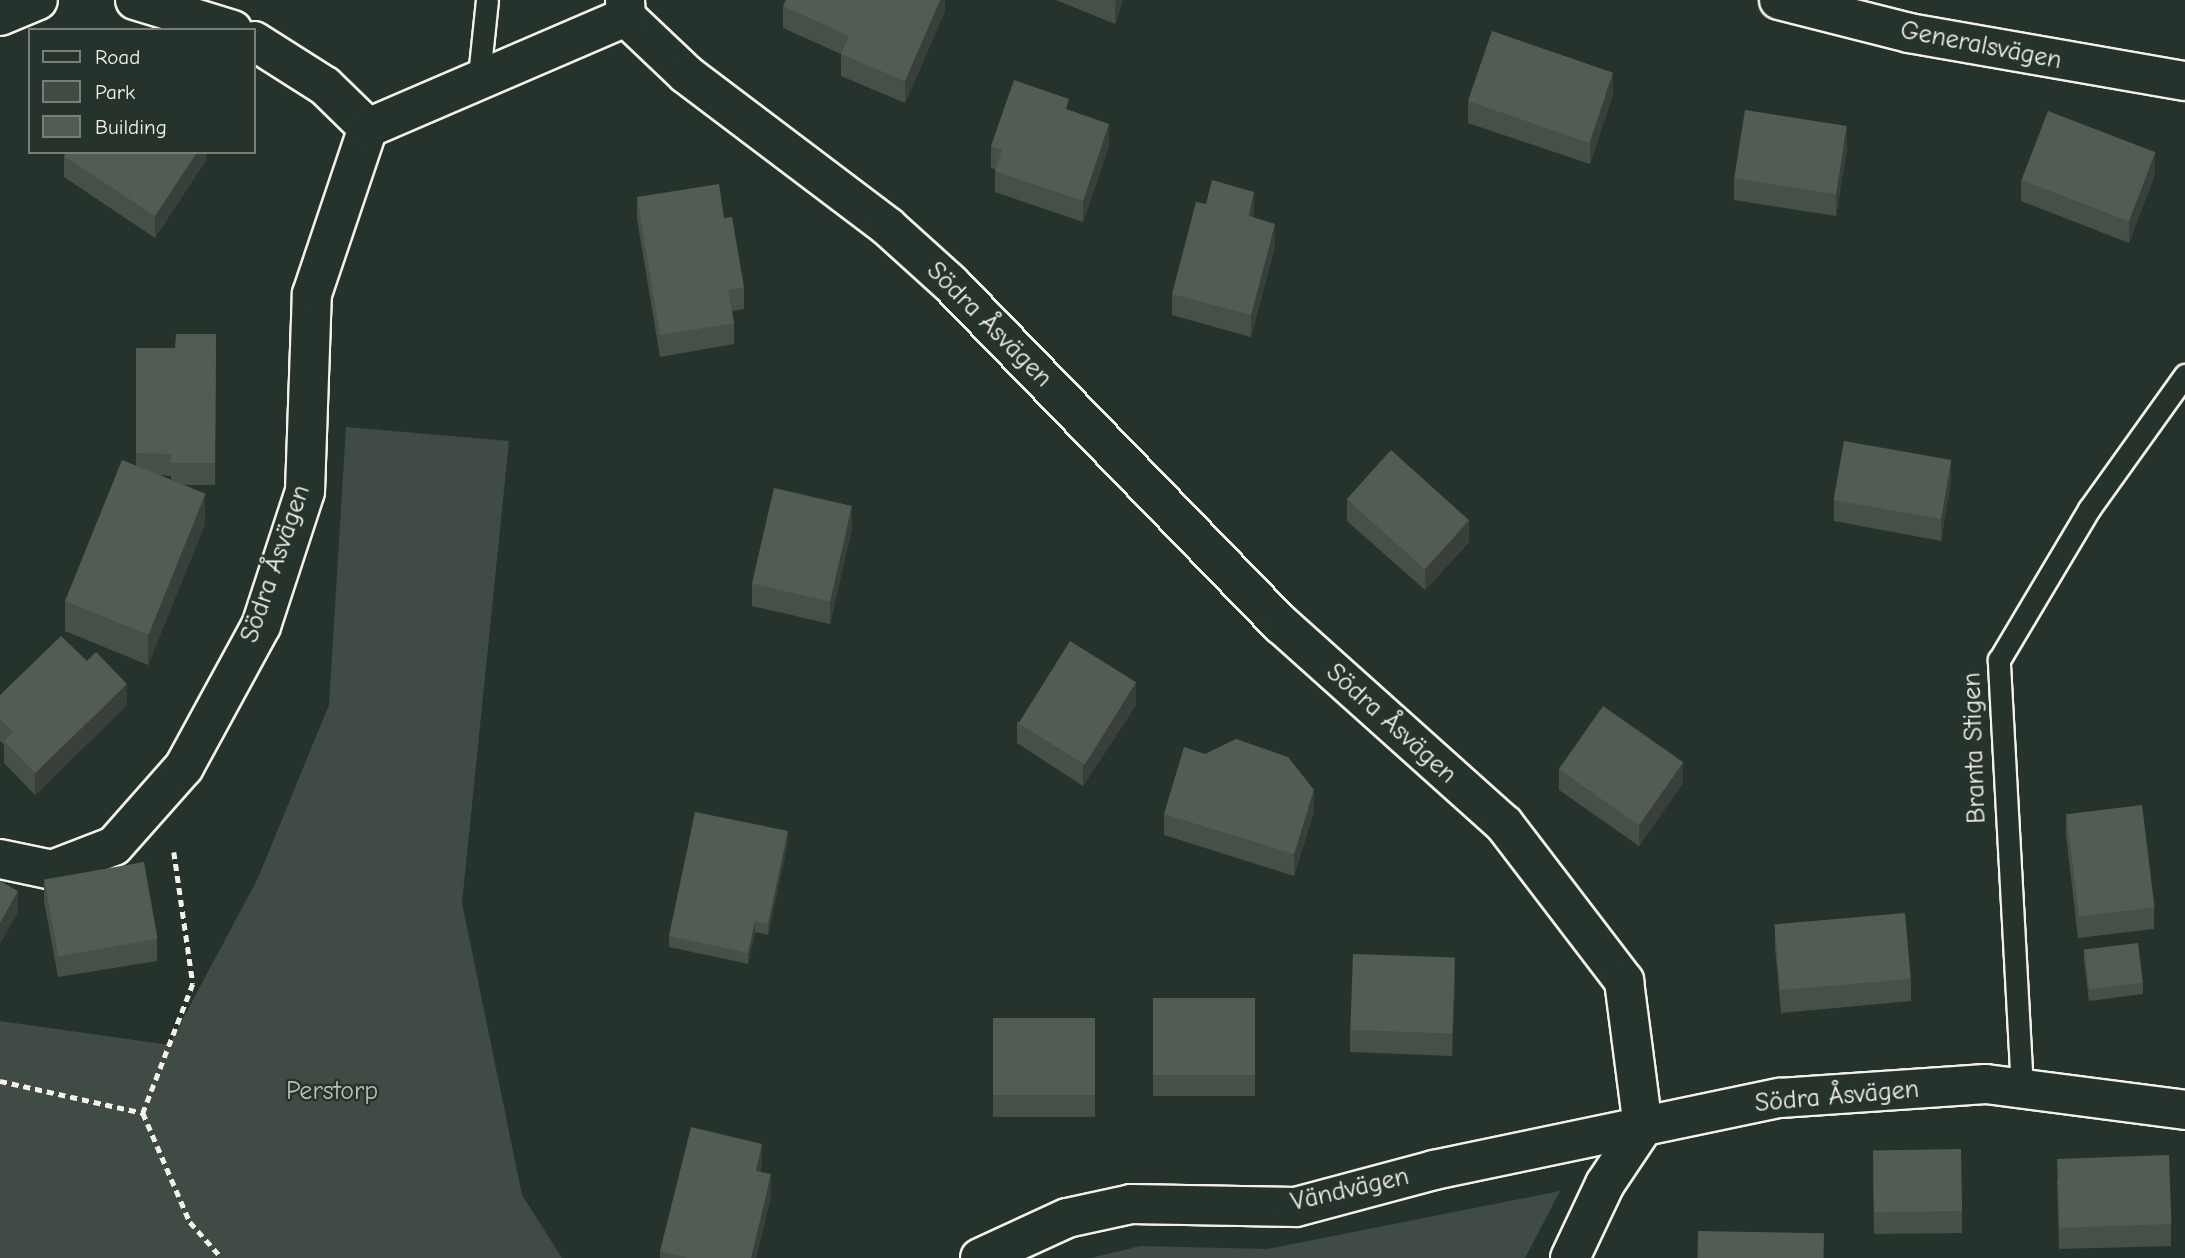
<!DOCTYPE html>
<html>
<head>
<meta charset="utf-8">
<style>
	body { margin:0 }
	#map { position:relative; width:2185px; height:1258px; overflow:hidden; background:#26332d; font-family:"Comic Neue",sans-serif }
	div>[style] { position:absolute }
	.green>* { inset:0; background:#414b45 }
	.path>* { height:4.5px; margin-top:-2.25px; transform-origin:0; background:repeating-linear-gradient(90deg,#f4f1e8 0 7px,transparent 0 12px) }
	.roads { filter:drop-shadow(2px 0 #f4f1e8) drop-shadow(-2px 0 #f4f1e8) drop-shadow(0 2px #f4f1e8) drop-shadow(0 -2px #f4f1e8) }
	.lane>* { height:21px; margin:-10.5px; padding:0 10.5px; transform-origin:10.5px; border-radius:10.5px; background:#26332d }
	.street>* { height:38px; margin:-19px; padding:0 19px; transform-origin:19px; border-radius:19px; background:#26332d }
	.wall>* { inset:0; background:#474f49; transform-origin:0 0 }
	.shaded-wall>* { inset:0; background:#39403c }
	.building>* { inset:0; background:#525c55; transform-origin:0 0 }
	span { translate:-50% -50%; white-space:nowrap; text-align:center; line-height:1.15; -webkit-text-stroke:5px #26332d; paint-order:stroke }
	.street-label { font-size:26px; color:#f4f1e8 }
	.park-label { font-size:26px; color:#bebfb7 }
	.legend { position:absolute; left:28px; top:28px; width:228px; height:126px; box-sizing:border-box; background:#26332d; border:2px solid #787f78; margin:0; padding:9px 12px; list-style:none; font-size:21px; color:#f4f1e8 }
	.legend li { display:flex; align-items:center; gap:14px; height:35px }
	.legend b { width:35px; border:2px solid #787f78 }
</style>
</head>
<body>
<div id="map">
	<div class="green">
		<div style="clip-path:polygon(346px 427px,509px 441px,462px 903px,522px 1195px,562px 1258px,0 1258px,0 1021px,169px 1045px,258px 878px,329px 705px)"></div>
		<div style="clip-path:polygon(1560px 1191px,1525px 1258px,1091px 1258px,1140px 1246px,1267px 1249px)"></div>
	</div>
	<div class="path">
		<div style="left:174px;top:852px;width:133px;rotate:81.8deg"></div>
		<div style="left:193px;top:984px;width:138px;rotate:111.2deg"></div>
		<div style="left:143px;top:1113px;width:119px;rotate:66.7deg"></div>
		<div style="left:190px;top:1222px;width:48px;rotate:48.4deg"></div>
		<div style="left:0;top:1081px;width:147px;rotate:12.6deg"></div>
	</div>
	<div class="roads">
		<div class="lane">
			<div style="left:479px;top:76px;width:76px;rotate:-84deg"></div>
			<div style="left:2022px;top:1089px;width:430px;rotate:-93.1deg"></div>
			<div style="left:1999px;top:660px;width:176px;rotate:-59.2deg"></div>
			<div style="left:2089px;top:509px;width:165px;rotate:-54.4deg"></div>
		</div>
		<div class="street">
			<div style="left:135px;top:0;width:102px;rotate:17deg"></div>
			<div style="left:625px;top:0;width:17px;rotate:87deg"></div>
			<div style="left:626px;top:17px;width:83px;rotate:43.5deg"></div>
			<div style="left:686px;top:74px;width:253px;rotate:37.1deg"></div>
			<div style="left:888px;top:227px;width:84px;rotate:42.1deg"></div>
			<div style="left:950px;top:283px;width:477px;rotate:45.9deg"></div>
			<div style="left:1282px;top:625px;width:298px;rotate:41.9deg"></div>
			<div style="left:1504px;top:824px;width:198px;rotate:52.6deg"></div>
			<div style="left:1624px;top:981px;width:147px;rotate:82.6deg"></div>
			<div style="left:1779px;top:0;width:134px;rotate:14.2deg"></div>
			<div style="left:1909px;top:33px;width:280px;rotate:9.9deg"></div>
			<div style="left:0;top:16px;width:41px;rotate:-22.8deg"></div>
			<div style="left:254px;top:41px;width:84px;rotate:32.4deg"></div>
			<div style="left:325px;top:86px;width:60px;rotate:44.3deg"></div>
			<div style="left:0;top:859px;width:53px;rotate:11.9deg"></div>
			<div style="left:52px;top:870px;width:66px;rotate:-21.2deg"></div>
			<div style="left:114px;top:846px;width:106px;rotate:-48.5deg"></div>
			<div style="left:184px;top:767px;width:161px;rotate:-61.4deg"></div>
			<div style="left:261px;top:626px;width:142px;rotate:-71.9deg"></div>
			<div style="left:305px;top:491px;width:197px;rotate:-88deg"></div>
			<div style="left:312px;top:294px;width:175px;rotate:-71.4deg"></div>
			<div style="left:368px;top:128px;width:281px;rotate:-23.3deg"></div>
			<div style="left:980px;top:1258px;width:96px;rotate:-24.7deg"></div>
			<div style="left:1067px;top:1218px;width:66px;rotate:-12.3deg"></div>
			<div style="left:1131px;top:1204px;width:165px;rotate:1deg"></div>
			<div style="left:1296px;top:1207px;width:143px;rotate:-15deg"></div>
			<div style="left:1434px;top:1170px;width:353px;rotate:-11.8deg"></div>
			<div style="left:1780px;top:1098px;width:206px;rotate:-3.9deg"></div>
			<div style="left:1986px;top:1084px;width:201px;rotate:7.4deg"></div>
			<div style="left:1570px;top:1258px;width:82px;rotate:-64.7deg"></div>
			<div style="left:1605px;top:1184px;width:69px;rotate:-56.3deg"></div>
		</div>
	</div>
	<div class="wall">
		<div style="clip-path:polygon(945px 0,945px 11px,905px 103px,841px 76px,841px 54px,783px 28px,783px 6px)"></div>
		<div style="clip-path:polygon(1056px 0,1123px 0,1115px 24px)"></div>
		<div style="clip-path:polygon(1613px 94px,1590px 164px,1468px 123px,1468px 101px)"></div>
		<div style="clip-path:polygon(1069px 110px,1109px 146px,1083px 222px,995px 192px,995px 169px,991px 168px,991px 146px)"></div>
		<div style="clip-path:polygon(1847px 148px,1836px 216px,1734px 200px,1734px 178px)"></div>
		<div style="clip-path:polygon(206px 152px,206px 160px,155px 238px,64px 177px,64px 156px)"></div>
		<div style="clip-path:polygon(2155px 174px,2129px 243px,2021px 201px,2021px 180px)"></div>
		<div style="clip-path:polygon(637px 197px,744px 287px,744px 309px,732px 311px,734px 323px,734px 344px,660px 357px,637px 219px)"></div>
		<div style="clip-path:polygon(1254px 214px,1253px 218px,1275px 246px,1251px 337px,1172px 315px,1172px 294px)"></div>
		<div style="clip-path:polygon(evenodd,216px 334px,215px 485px,182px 485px,205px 524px,148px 665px,65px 631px,65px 601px,136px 466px,136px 348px,175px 348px,216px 334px,160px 475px,171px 476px,171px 480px,160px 475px)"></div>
		<div style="clip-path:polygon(1951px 481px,1941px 541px,1834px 521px,1834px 500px)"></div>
		<div style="clip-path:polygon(1347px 499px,1469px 542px,1425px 590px,1347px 521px)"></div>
		<div style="clip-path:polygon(852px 528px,830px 624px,752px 606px,752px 584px)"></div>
		<div style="clip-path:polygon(0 695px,127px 705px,35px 795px,4px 763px,4px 745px,0 741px)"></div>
		<div style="clip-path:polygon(1136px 705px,1083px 786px,1017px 743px,1017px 722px)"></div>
		<div style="clip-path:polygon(1205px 754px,1314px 811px,1294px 876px,1164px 835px,1164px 814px)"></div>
		<div style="clip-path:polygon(1559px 769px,1683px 783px,1639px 846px,1559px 790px)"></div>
		<div style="clip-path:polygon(2066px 813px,2154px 907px,2154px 929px,2078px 938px,2066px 835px)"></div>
		<div style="clip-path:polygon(788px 842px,768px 935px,755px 932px,748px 964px,669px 947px,669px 936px)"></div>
		<div style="clip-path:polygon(44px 879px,157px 939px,157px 961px,58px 977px,44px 901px)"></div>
		<div style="clip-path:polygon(1775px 925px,1911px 979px,1911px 1001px,1781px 1013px,1775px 947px)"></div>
		<div style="clip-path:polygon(2084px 949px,2143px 983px,2143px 994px,2089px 1001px,2084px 960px)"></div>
		<div style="clip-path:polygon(1455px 979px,1452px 1056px,1350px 1052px,1350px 1030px)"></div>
		<div style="left:1153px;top:998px;width:102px;height:98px"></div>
		<div style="left:993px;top:1018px;width:102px;height:99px"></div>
		<div style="clip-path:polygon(762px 1165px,760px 1172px,771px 1196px,756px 1258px,660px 1258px,660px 1251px)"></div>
		<div style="clip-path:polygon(1873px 1172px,1962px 1211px,1962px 1233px,1874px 1234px)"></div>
		<div style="clip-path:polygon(2057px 1179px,2171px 1224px,2171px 1246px,2059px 1249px)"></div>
	</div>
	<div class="shaded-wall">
		<div style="clip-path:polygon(940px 0,945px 0,945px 11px,905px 103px,905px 81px)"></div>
		<div style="clip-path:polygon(1116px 0,1123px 0,1115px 24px,1115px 3px)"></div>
		<div style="clip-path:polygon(1613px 73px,1613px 94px,1590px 164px,1590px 143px)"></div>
		<div style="clip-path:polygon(1109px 124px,1109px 146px,1083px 222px,1083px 201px)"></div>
		<div style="clip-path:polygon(1847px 126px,1847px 148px,1836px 216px,1836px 195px)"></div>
		<div style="clip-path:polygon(197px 152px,206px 152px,206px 160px,155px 238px,155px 216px)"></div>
		<div style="clip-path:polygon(2155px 153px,2155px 174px,2129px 243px,2129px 221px)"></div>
		<div style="clip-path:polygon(1254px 192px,1254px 214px,1249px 238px,1249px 216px)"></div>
		<div style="clip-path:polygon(1275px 224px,1275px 246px,1251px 337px,1251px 315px)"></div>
		<div style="clip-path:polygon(1951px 460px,1951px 481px,1941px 541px,1941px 519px)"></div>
		<div style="clip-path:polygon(205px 494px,205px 524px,148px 665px,148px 635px)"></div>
		<div style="clip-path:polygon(852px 506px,852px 528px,830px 624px,830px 602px)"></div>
		<div style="clip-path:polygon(1469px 520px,1469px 542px,1425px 590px,1425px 569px)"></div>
		<div style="clip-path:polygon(1136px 683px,1136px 705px,1083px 786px,1083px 765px)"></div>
		<div style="clip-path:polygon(127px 684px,127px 705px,35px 795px,35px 773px)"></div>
		<div style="clip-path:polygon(1683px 762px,1683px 783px,1639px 846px,1639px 824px)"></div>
		<div style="clip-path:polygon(1314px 790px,1314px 811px,1294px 876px,1294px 854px)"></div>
		<div style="clip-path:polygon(788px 831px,788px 842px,768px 935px,768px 924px)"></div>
		<div style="clip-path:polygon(18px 891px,18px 912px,0 944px,0 923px)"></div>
		<div style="clip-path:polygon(755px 921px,755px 932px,748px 964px,748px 953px)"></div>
		<div style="clip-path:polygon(1455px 957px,1455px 979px,1452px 1056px,1452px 1035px)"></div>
		<div style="clip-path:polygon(762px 1144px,762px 1165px,756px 1193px,756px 1171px)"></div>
		<div style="clip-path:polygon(771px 1174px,771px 1196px,756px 1258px,751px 1258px)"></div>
	</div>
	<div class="building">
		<div style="clip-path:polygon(786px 0,940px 0,905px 81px,841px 54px,849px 36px,783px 6px)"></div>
		<div style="left:1492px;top:31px;width:128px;height:74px;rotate:19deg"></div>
		<div style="clip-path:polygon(1014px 80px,1069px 99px,1066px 109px,1109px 124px,1083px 201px,995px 171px,1002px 150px,991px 146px)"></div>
		<div style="left:1745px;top:110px;width:103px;height:69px;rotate:9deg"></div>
		<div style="left:2048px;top:111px;width:115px;height:74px;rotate:21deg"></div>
		<div style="clip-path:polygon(67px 152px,197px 152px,155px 216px,64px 156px)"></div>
		<div style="clip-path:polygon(1212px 180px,1254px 192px,1249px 216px,1275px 224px,1251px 315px,1172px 294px,1196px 202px,1206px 204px)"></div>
		<div style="clip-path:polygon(719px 184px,724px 218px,732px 217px,744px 287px,728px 290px,734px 323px,660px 335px,637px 197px)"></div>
		<div style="clip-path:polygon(176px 334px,216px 334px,215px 463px,171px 463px,171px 454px,136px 453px,136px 348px,175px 348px)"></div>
		<div style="left:1844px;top:441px;width:109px;height:60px;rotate:10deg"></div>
		<div style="left:1391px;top:450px;width:105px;height:66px;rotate:42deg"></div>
		<div style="left:122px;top:460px;width:90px;height:152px;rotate:22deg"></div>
		<div style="left:774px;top:488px;width:80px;height:98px;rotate:13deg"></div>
		<div style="clip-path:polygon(61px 636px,87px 661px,96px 652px,127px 684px,35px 773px,4px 741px,13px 732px,0 719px,0 695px)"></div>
		<div style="left:1070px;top:641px;width:78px;height:97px;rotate:32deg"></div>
		<div style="left:1603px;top:706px;width:98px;height:77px;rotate:35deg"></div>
		<div style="clip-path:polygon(1236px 739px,1288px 757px,1314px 790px,1294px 854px,1164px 814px,1184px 747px,1205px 754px)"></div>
		<div style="left:2142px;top:805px;width:103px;height:76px;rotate:83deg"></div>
		<div style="clip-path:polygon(695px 812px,788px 831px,768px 924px,755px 921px,748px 953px,669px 936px)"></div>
		<div style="left:144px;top:862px;width:78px;height:101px;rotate:80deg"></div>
		<div style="clip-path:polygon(0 881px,18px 891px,0 923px)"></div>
		<div style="left:1905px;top:913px;width:66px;height:131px;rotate:85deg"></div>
		<div style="left:2138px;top:943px;width:40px;height:54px;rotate:83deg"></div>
		<div style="left:1353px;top:954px;width:102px;height:76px;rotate:2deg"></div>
		<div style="left:1153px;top:998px;width:102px;height:77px"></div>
		<div style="left:993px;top:1018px;width:102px;height:77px"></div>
		<div style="clip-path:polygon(691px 1127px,762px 1144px,756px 1171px,771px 1174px,751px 1258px,688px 1258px,660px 1251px)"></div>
		<div style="left:1961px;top:1149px;width:62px;height:88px;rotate:89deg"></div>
		<div style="left:2169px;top:1155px;width:69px;height:112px;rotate:88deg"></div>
		<div style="left:1698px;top:1231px;width:126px;height:27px;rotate:1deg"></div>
	</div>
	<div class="street-label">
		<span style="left:1981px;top:46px;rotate:11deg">Generalsvägen</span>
		<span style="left:989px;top:325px;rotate:45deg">Södra Åsvägen</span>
		<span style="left:276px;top:564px;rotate:-71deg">Södra Åsvägen</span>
		<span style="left:1391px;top:724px;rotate:42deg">Södra Åsvägen</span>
		<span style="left:1975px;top:748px;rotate:-92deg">Branta Stigen</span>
		<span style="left:1837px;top:1097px;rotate:-5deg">Södra Åsvägen</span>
		<span style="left:1350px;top:1190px;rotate:-13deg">Vändvägen</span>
	</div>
	<div class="park-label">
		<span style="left:332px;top:1092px">Perstorp</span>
	</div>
	<ul class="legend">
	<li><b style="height:9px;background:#26332d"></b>Road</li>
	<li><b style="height:19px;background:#414b45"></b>Park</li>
	<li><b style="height:19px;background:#525c55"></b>Building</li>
	</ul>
</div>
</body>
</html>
